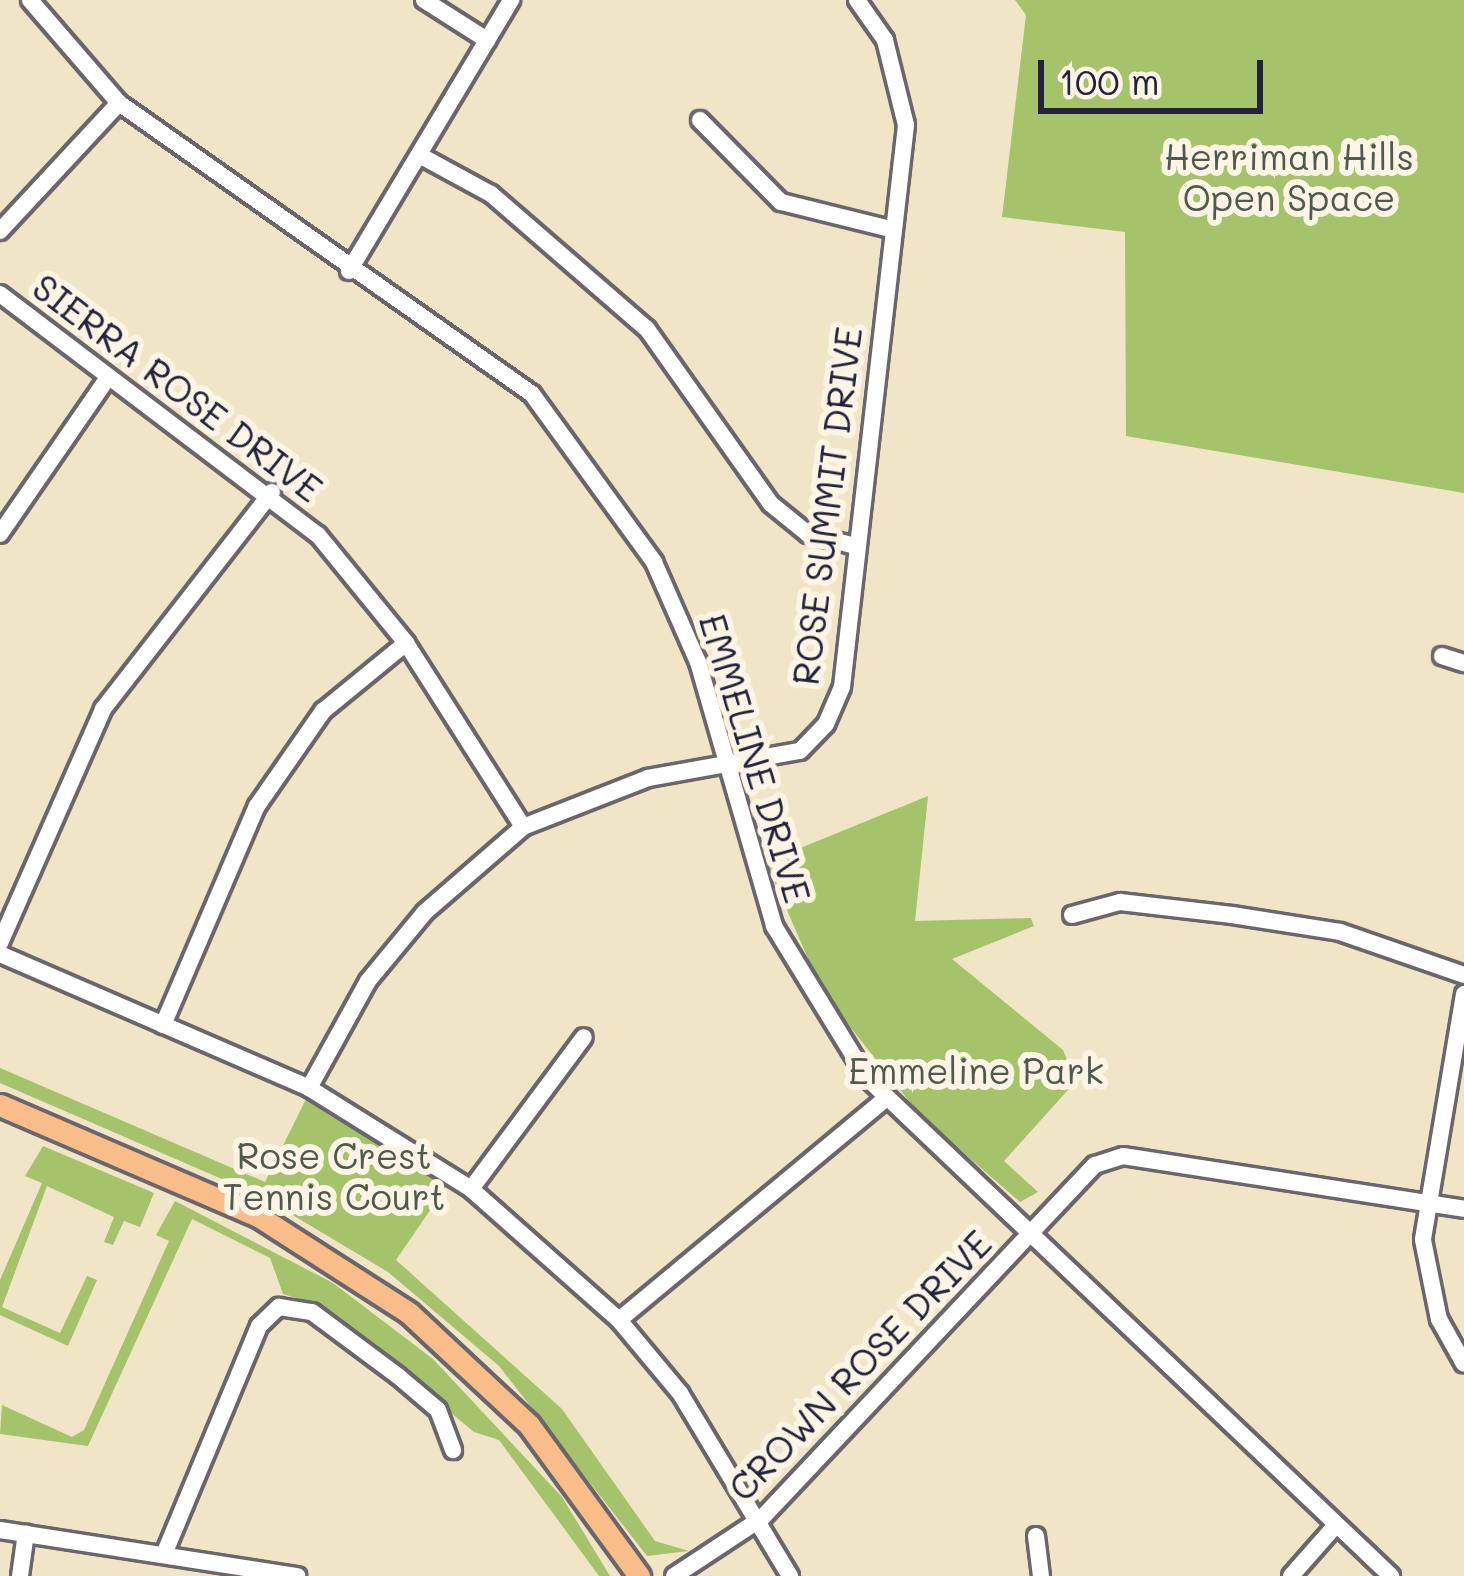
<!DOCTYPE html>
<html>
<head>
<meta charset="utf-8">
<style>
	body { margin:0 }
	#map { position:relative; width:1464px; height:1576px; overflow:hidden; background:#f1e5c7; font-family:Mali,sans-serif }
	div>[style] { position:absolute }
	.green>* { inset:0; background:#a4c36b }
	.roads { filter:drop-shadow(3px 0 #6a666c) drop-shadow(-3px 0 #6a666c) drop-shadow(0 3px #6a666c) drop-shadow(0 -3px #6a666c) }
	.minor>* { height:16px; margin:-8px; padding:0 8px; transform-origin:8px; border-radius:8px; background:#fff }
	.major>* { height:21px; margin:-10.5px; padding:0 10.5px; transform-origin:10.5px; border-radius:10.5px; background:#f8bd89 }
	span { translate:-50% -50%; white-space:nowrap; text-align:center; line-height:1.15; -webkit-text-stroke:12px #fcf5e5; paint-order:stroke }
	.park-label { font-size:36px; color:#505a4c }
	.street-label { font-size:36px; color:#22223b }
	.scale { position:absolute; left:1038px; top:60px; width:225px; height:54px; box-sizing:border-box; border:6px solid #22223b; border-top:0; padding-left:15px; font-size:36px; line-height:42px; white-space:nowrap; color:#22223b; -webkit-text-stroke:9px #fcf5e5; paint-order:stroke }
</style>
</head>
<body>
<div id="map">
	<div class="green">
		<div style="clip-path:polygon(1015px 0,1464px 0,1464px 493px,1126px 436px,1125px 232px,1002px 217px,1026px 15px)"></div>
		<div style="clip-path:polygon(928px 796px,915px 921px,1031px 918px,1034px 926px,952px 959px,1063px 1050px,1076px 1081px,1004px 1161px,1038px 1192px,1020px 1202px,921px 1116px,823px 993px,766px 862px)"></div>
		<div style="clip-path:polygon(0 1068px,265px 1182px,306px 1099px,448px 1184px,396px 1260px,562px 1409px,655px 1541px,689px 1551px,647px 1556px,499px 1366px,388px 1272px,259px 1195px,0 1083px)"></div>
		<div style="clip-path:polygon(43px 1146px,154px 1193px,140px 1227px,124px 1221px,113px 1245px,104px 1242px,114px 1217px,47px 1186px,2px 1307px,60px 1333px,87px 1276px,97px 1280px,68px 1346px,0 1315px,0 1280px,42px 1183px,25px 1176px)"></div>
		<div style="clip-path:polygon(175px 1201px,333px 1283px,433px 1359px,562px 1497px,610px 1576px,599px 1576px,499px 1440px,474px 1432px,322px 1306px,283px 1294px,270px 1258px,192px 1219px,88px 1446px,0 1434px,2px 1405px,72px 1437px,84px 1430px,169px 1241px,156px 1235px)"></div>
	</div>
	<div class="roads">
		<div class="minor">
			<div style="left:30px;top:0;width:136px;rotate:49.2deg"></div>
			<div style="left:119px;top:103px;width:505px;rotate:35.17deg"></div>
			<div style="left:532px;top:394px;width:208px;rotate:54deg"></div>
			<div style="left:654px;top:562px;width:109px;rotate:66.3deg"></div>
			<div style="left:698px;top:662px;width:275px;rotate:73.9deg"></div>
			<div style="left:774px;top:926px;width:178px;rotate:58.5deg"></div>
			<div style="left:867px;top:1078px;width:723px;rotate:43.54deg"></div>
			<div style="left:424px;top:0;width:75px;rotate:32.4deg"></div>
			<div style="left:700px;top:120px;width:115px;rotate:45.4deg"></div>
			<div style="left:781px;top:202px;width:116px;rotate:13.9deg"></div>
			<div style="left:421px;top:156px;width:80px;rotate:28.5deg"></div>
			<div style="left:491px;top:194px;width:206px;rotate:40.9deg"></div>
			<div style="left:647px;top:329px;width:214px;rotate:54.7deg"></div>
			<div style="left:771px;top:504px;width:48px;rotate:39deg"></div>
			<div style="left:808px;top:534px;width:49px;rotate:14.3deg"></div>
			<div style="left:0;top:231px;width:175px;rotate:-47.1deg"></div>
			<div style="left:349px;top:271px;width:316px;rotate:-59.1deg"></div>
			<div style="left:0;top:294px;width:399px;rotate:37.2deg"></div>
			<div style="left:318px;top:535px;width:139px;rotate:50.8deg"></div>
			<div style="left:406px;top:643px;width:218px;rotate:57.5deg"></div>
			<div style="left:0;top:534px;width:188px;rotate:-55.4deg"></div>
			<div style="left:1442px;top:656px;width:23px;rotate:18deg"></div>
			<div style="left:1072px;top:915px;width:50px;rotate:-15.2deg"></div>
			<div style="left:1120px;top:902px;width:113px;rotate:6.6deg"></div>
			<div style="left:1232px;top:915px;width:109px;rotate:8.9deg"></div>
			<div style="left:1340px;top:932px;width:131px;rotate:19.1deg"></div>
			<div style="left:0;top:943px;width:256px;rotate:-66.2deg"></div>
			<div style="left:103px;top:709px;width:275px;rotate:-52.1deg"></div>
			<div style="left:0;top:954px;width:337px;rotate:23.4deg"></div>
			<div style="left:309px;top:1088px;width:191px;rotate:31.9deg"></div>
			<div style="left:471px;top:1189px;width:198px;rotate:41.5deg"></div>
			<div style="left:619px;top:1320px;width:95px;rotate:50.1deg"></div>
			<div style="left:680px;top:1393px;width:214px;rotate:59deg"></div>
			<div style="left:1464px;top:994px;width:249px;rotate:99.5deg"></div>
			<div style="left:1423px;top:1240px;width:81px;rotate:78.6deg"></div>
			<div style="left:1439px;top:1319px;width:51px;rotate:60.9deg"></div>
			<div style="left:163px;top:1025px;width:238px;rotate:-66.8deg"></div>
			<div style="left:257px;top:806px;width:116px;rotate:-55.2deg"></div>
			<div style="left:323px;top:711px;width:107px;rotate:-39.3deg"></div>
			<div style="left:309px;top:1088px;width:122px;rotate:-61.1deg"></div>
			<div style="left:368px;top:981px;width:89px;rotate:-50.4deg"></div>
			<div style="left:425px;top:912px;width:130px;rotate:-40.9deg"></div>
			<div style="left:523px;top:827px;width:134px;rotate:-21.4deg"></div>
			<div style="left:648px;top:778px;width:154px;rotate:-10.1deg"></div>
			<div style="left:800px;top:751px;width:37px;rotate:-46deg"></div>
			<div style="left:826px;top:724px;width:40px;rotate:-66.6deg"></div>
			<div style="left:842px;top:687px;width:566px;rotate:-83.5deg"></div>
			<div style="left:906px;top:125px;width:88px;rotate:-103.9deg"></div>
			<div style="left:885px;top:40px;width:49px;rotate:-125deg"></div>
			<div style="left:471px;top:1189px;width:189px;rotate:-53.4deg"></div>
			<div style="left:619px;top:1320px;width:347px;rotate:-39.7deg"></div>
			<div style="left:0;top:1530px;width:301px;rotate:8.8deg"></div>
			<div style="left:1036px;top:1536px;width:40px;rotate:82.9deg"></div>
			<div style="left:165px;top:1552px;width:245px;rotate:-67.4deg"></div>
			<div style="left:259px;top:1326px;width:28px;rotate:-44deg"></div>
			<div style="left:279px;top:1307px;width:33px;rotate:9deg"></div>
			<div style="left:312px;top:1312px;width:107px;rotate:36.7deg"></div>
			<div style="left:398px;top:1376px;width:52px;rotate:40.4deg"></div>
			<div style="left:438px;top:1410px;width:43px;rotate:69.4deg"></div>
			<div style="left:20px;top:1576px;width:43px;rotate:-82.1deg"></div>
			<div style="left:674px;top:1576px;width:105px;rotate:-33.4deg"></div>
			<div style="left:762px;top:1518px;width:485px;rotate:-46.7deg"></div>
			<div style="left:1095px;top:1165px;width:29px;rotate:-18deg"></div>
			<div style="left:1123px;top:1156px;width:345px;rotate:8.8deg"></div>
			<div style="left:1291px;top:1576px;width:68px;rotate:-48.6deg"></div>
		</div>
		<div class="major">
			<div style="left:0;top:1105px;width:281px;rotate:23.3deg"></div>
			<div style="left:258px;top:1216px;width:179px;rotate:32.7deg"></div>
			<div style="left:409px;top:1313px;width:164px;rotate:43deg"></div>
			<div style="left:529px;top:1425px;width:187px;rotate:53.9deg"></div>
		</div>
	</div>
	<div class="park-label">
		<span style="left:1289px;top:176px">Herriman Hills<br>Open Space</span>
		<span style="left:976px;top:1070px">Emmeline Park</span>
		<span style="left:334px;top:1175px">Rose Crest<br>Tennis Court</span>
	</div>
	<div class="street-label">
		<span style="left:178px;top:387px;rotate:37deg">SIERRA ROSE DRIVE</span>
		<span style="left:826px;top:506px;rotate:-83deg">ROSE SUMMIT DRIVE</span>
		<span style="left:756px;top:758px;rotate:73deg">EMMELINE DRIVE</span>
		<span style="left:859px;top:1365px;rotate:-46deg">CROWN ROSE DRIVE</span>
	</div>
	<div class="scale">100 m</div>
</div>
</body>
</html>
